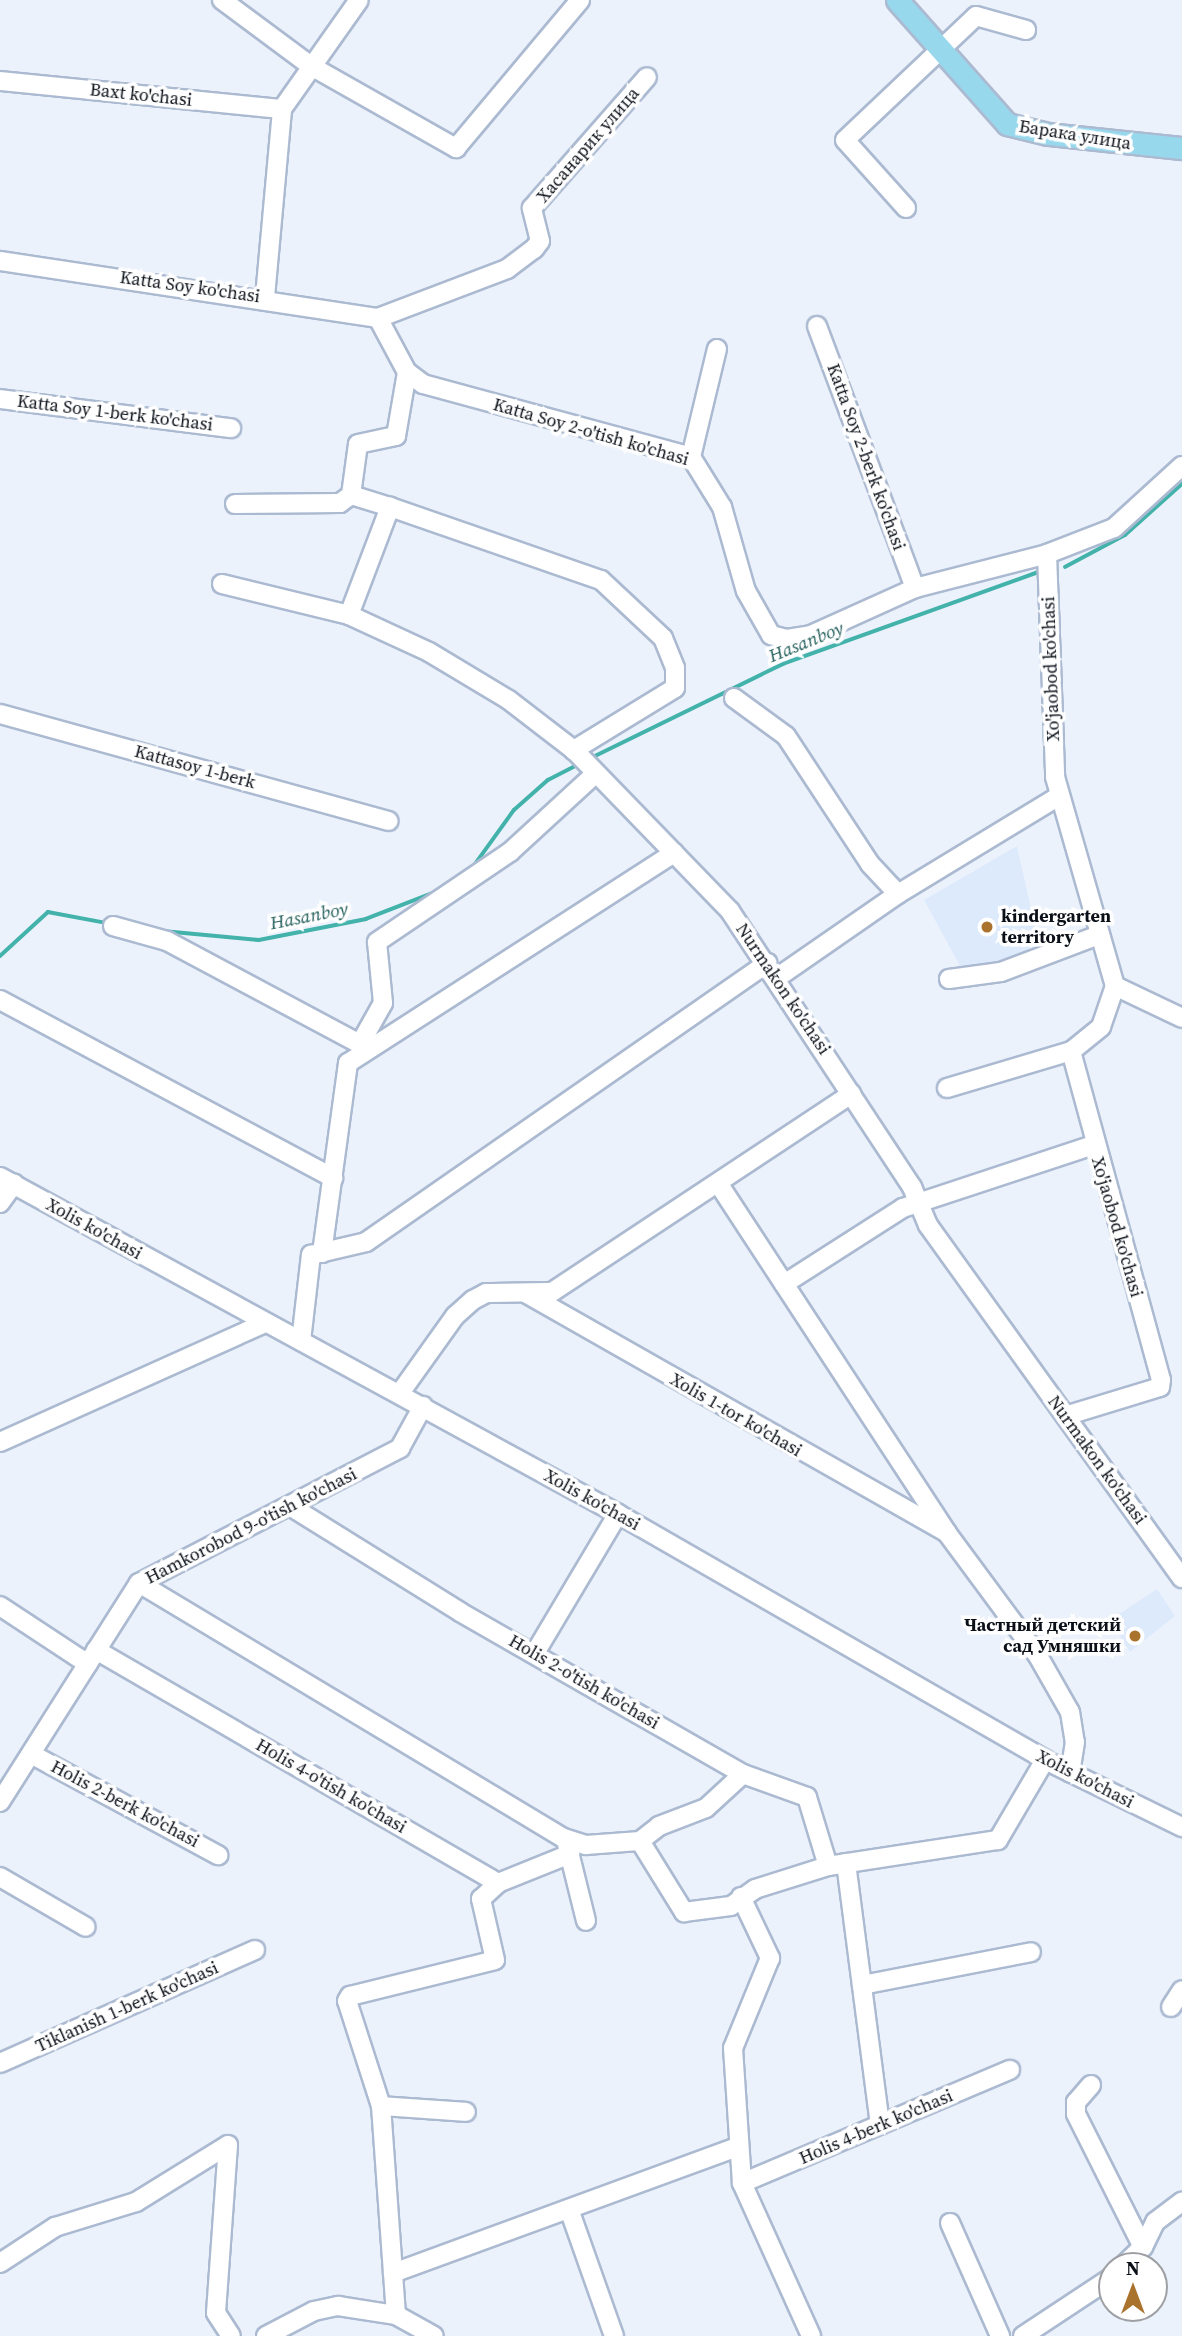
<!DOCTYPE html>
<html>
<head>
<meta charset="utf-8">
<style>
	body { margin:0 }
	#map { position:relative; width:1182px; height:2336px; overflow:hidden; background:#ecf2fc; font-family:"Source Serif 4",serif }
	div>[style] { position:absolute }
	.built>* { inset:0; background:#ddeafc }
	.stream>* { height:3.5px; margin:-1.75px; padding:0 1.75px; transform-origin:1.75px; border-radius:1.75px; background:#42b2ab }
	.roads { filter:drop-shadow(2px 0 #abbad1) drop-shadow(-2px 0 #abbad1) drop-shadow(0 2px #abbad1) drop-shadow(0 -2px #abbad1) }
	.minor>* { height:18px; margin:-9px; padding:0 9px; transform-origin:9px; border-radius:9px; background:#fff }
	.major>* { height:21px; margin:-10.5px; padding:0 10.5px; transform-origin:10.5px; border-radius:10.5px; background:#97d8ed }
	.dots>* { width:19px; height:19px; translate:-50% -50%; box-sizing:border-box; border:4px solid #fff; border-radius:50% }
	span { translate:-50% -50%; white-space:nowrap; text-align:center; line-height:1.15; -webkit-text-stroke:7px #fff; paint-order:stroke }
	.street-label { font-size:18px; color:#0b1018 }
	.poi-label { font-size:18px; color:#0b1018; font-weight:700 }
	.left { translate:0 -50%; text-align:left }
	.right { translate:-100% -50%; text-align:right }
	.water-label { font-size:19px; color:#235f5b; font-style:italic }
	.north { position:absolute; left:1098px; top:2252px; width:70px; height:70px; box-sizing:border-box; background:#fff; border:2px solid #9d9fa3; border-radius:50%; rotate:0deg; font-size:19px; font-weight:700; line-height:28px; text-align:center; color:#0b1018 }
	.north::after { content:''; display:block; margin:auto; width:24px; height:32px; background:#a9732e; clip-path:polygon(50% 0,100% 100%,50% 72%,0 100%) }
</style>
</head>
<body>
<div id="map">
	<div class="built">
		<div style="clip-path:polygon(1017px 846px,1041px 953px,995px 970px,996px 984px,971px 986px,924px 900px)"></div>
		<div style="clip-path:polygon(1157px 1589px,1175px 1616px,1130px 1652px,1110px 1620px)"></div>
	</div>
	<div class="stream">
		<div style="left:1065px;top:567px;width:68px;rotate:-28.1deg"></div>
		<div style="left:1125px;top:535px;width:76px;rotate:-41.8deg"></div>
		<div style="left:591px;top:758px;width:214px;rotate:-26.1deg"></div>
		<div style="left:783px;top:664px;width:274px;rotate:-19.8deg"></div>
		<div style="left:473px;top:867px;width:70px;rotate:-54.3deg"></div>
		<div style="left:514px;top:810px;width:45px;rotate:-41.4deg"></div>
		<div style="left:548px;top:780px;width:34px;rotate:-27deg"></div>
		<div style="left:163px;top:931px;width:96px;rotate:5.4deg"></div>
		<div style="left:259px;top:940px;width:109px;rotate:-11.1deg"></div>
		<div style="left:366px;top:919px;width:77px;rotate:-21.3deg"></div>
		<div style="left:0;top:956px;width:65px;rotate:-42.5deg"></div>
		<div style="left:48px;top:912px;width:60px;rotate:10.6deg"></div>
	</div>
	<div class="roads">
		<div class="minor">
			<div style="left:222px;top:0;width:111px;rotate:36.6deg"></div>
			<div style="left:311px;top:66px;width:167px;rotate:29.5deg"></div>
			<div style="left:456px;top:148px;width:193px;rotate:-50deg"></div>
			<div style="left:0;top:81px;width:283px;rotate:5.7deg"></div>
			<div style="left:906px;top:208px;width:91px;rotate:-131.9deg"></div>
			<div style="left:845px;top:140px;width:180px;rotate:-43.4deg"></div>
			<div style="left:976px;top:16px;width:52px;rotate:15.6deg"></div>
			<div style="left:0;top:261px;width:382px;rotate:8.6deg"></div>
			<div style="left:265px;top:297px;width:189px;rotate:-84.8deg"></div>
			<div style="left:282px;top:109px;width:133px;rotate:-54.8deg"></div>
			<div style="left:378px;top:318px;width:61px;rotate:61.8deg"></div>
			<div style="left:407px;top:372px;width:20px;rotate:37deg"></div>
			<div style="left:423px;top:384px;width:278px;rotate:15.2deg"></div>
			<div style="left:691px;top:457px;width:59px;rotate:58.2deg"></div>
			<div style="left:722px;top:507px;width:87px;rotate:74.1deg"></div>
			<div style="left:746px;top:591px;width:51px;rotate:60.4deg"></div>
			<div style="left:771px;top:635px;width:16px;rotate:14deg"></div>
			<div style="left:787px;top:639px;width:24px;rotate:-9deg"></div>
			<div style="left:811px;top:635px;width:114px;rotate:-24.3deg"></div>
			<div style="left:915px;top:588px;width:136px;rotate:-14.4deg"></div>
			<div style="left:1047px;top:554px;width:72px;rotate:-21.2deg"></div>
			<div style="left:1114px;top:528px;width:92px;rotate:-42.4deg"></div>
			<div style="left:378px;top:318px;width:138px;rotate:-20.8deg"></div>
			<div style="left:507px;top:269px;width:34px;rotate:-37deg"></div>
			<div style="left:534px;top:249px;width:10px;rotate:-53deg"></div>
			<div style="left:540px;top:241px;width:34px;rotate:-104deg"></div>
			<div style="left:532px;top:208px;width:174px;rotate:-48.7deg"></div>
			<div style="left:817px;top:326px;width:280px;rotate:69.5deg"></div>
			<div style="left:0;top:399px;width:233px;rotate:7.2deg"></div>
			<div style="left:691px;top:457px;width:111px;rotate:-76.5deg"></div>
			<div style="left:235px;top:504px;width:105px;rotate:-0.5deg"></div>
			<div style="left:340px;top:503px;width:14px;rotate:-36deg"></div>
			<div style="left:390px;top:507px;width:223px;rotate:19.1deg"></div>
			<div style="left:601px;top:580px;width:85px;rotate:43.1deg"></div>
			<div style="left:663px;top:638px;width:32px;rotate:68deg"></div>
			<div style="left:675px;top:668px;width:20px;rotate:90deg"></div>
			<div style="left:675px;top:688px;width:119px;rotate:148.5deg"></div>
			<div style="left:1047px;top:554px;width:223px;rotate:87.9deg"></div>
			<div style="left:1055px;top:777px;width:217px;rotate:74deg"></div>
			<div style="left:1115px;top:986px;width:43px;rotate:108.9deg"></div>
			<div style="left:1101px;top:1027px;width:38px;rotate:141deg"></div>
			<div style="left:1071px;top:1051px;width:341px;rotate:74.7deg"></div>
			<div style="left:1161px;top:1380px;width:7px;rotate:98deg"></div>
			<div style="left:1160px;top:1387px;width:99px;rotate:163deg"></div>
			<div style="left:222px;top:584px;width:131px;rotate:13.7deg"></div>
			<div style="left:349px;top:615px;width:88px;rotate:24.8deg"></div>
			<div style="left:429px;top:652px;width:93px;rotate:31deg"></div>
			<div style="left:509px;top:700px;width:82px;rotate:37.6deg"></div>
			<div style="left:574px;top:750px;width:224px;rotate:45.9deg"></div>
			<div style="left:730px;top:911px;width:331px;rotate:56.6deg"></div>
			<div style="left:912px;top:1187px;width:41px;rotate:67.2deg"></div>
			<div style="left:928px;top:1225px;width:435px;rotate:54.3deg"></div>
			<div style="left:349px;top:615px;width:116px;rotate:-69.2deg"></div>
			<div style="left:390px;top:507px;width:41px;rotate:-162.9deg"></div>
			<div style="left:351px;top:495px;width:51px;rotate:-82.2deg"></div>
			<div style="left:358px;top:444px;width:39px;rotate:-12deg"></div>
			<div style="left:396px;top:436px;width:65px;rotate:-80.2deg"></div>
			<div style="left:734px;top:698px;width:64px;rotate:36.2deg"></div>
			<div style="left:786px;top:736px;width:153px;rotate:56.7deg"></div>
			<div style="left:870px;top:864px;width:41px;rotate:47deg"></div>
			<div style="left:0;top:714px;width:403px;rotate:15.4deg"></div>
			<div style="left:113px;top:926px;width:56px;rotate:15.5deg"></div>
			<div style="left:167px;top:941px;width:229px;rotate:28.1deg"></div>
			<div style="left:778px;top:977px;width:146px;rotate:-34.7deg"></div>
			<div style="left:898px;top:894px;width:188px;rotate:-31.3deg"></div>
			<div style="left:949px;top:979px;width:52px;rotate:-7.7deg"></div>
			<div style="left:1001px;top:972px;width:105px;rotate:-20.7deg"></div>
			<div style="left:1115px;top:986px;width:74px;rotate:25.5deg"></div>
			<div style="left:0;top:1000px;width:378px;rotate:28.1deg"></div>
			<div style="left:360px;top:1044px;width:47px;rotate:-60.7deg"></div>
			<div style="left:383px;top:1003px;width:61px;rotate:-95.6deg"></div>
			<div style="left:377px;top:942px;width:161px;rotate:-34.1deg"></div>
			<div style="left:510px;top:852px;width:115px;rotate:-42.5deg"></div>
			<div style="left:947px;top:1088px;width:129px;rotate:-16.6deg"></div>
			<div style="left:0;top:1177px;width:704px;rotate:28.6deg"></div>
			<div style="left:618px;top:1514px;width:493px;rotate:29.9deg"></div>
			<div style="left:1045px;top:1760px;width:153px;rotate:26.1deg"></div>
			<div style="left:718px;top:1183px;width:418px;rotate:56.8deg"></div>
			<div style="left:0;top:1203px;width:24px;rotate:-54deg"></div>
			<div style="left:322px;top:1253px;width:192px;rotate:-82.2deg"></div>
			<div style="left:348px;top:1063px;width:388px;rotate:-32.8deg"></div>
			<div style="left:784px;top:1284px;width:141px;rotate:-32.6deg"></div>
			<div style="left:903px;top:1208px;width:200px;rotate:-18.3deg"></div>
			<div style="left:527px;top:1294px;width:483px;rotate:29.6deg"></div>
			<div style="left:947px;top:1533px;width:153px;rotate:53.5deg"></div>
			<div style="left:1038px;top:1656px;width:64px;rotate:60.3deg"></div>
			<div style="left:1070px;top:1712px;width:30px;rotate:81deg"></div>
			<div style="left:1075px;top:1742px;width:31px;rotate:99deg"></div>
			<div style="left:301px;top:1341px;width:87px;rotate:-83.4deg"></div>
			<div style="left:311px;top:1255px;width:57px;rotate:-13.3deg"></div>
			<div style="left:366px;top:1242px;width:489px;rotate:-34.8deg"></div>
			<div style="left:400px;top:1393px;width:95px;rotate:-54.5deg"></div>
			<div style="left:455px;top:1316px;width:24px;rotate:-42deg"></div>
			<div style="left:473px;top:1300px;width:15px;rotate:-28deg"></div>
			<div style="left:486px;top:1293px;width:66px;rotate:-0.9deg"></div>
			<div style="left:552px;top:1292px;width:359px;rotate:-33.5deg"></div>
			<div style="left:0;top:1442px;width:288px;rotate:-24.2deg"></div>
			<div style="left:290px;top:1506px;width:200px;rotate:31.9deg"></div>
			<div style="left:460px;top:1612px;width:326px;rotate:29.8deg"></div>
			<div style="left:743px;top:1774px;width:68px;rotate:19.8deg"></div>
			<div style="left:807px;top:1797px;width:72px;rotate:73.1deg"></div>
			<div style="left:139px;top:1583px;width:496px;rotate:31deg"></div>
			<div style="left:564px;top:1838px;width:23px;rotate:18deg"></div>
			<div style="left:586px;top:1845px;width:54px;rotate:-4.2deg"></div>
			<div style="left:640px;top:1841px;width:24px;rotate:-38deg"></div>
			<div style="left:659px;top:1826px;width:50px;rotate:-21deg"></div>
			<div style="left:706px;top:1808px;width:50px;rotate:-42.6deg"></div>
			<div style="left:0;top:1606px;width:105px;rotate:33.4deg"></div>
			<div style="left:96px;top:1650px;width:465px;rotate:30.1deg"></div>
			<div style="left:498px;top:1883px;width:78px;rotate:-21.9deg"></div>
			<div style="left:535px;top:1653px;width:162px;rotate:-59.2deg"></div>
			<div style="left:31px;top:1754px;width:213px;rotate:28.4deg"></div>
			<div style="left:0;top:1802px;width:259px;rotate:-57.6deg"></div>
			<div style="left:139px;top:1583px;width:294px;rotate:-27.3deg"></div>
			<div style="left:400px;top:1448px;width:48px;rotate:-61.3deg"></div>
			<div style="left:640px;top:1841px;width:84px;rotate:58.2deg"></div>
			<div style="left:684px;top:1912px;width:47px;rotate:-7.3deg"></div>
			<div style="left:731px;top:1906px;width:29px;rotate:-35deg"></div>
			<div style="left:755px;top:1889px;width:77px;rotate:-17.5deg"></div>
			<div style="left:828px;top:1866px;width:172px;rotate:-8.7deg"></div>
			<div style="left:998px;top:1840px;width:93px;rotate:-59.6deg"></div>
			<div style="left:567px;top:1844px;width:79px;rotate:76.1deg"></div>
			<div style="left:846px;top:1863px;width:264px;rotate:82.6deg"></div>
			<div style="left:0;top:1877px;width:99px;rotate:30.2deg"></div>
			<div style="left:741px;top:1897px;width:68px;rotate:64.6deg"></div>
			<div style="left:770px;top:1958px;width:97px;rotate:112.3deg"></div>
			<div style="left:733px;top:2048px;width:135px;rotate:86.2deg"></div>
			<div style="left:742px;top:2183px;width:168px;rotate:65.7deg"></div>
			<div style="left:862px;top:1985px;width:172px;rotate:-11deg"></div>
			<div style="left:1171px;top:2007px;width:20px;rotate:-57deg"></div>
			<div style="left:0;top:2063px;width:279px;rotate:-23.9deg"></div>
			<div style="left:1091px;top:2085px;width:23px;rotate:131deg"></div>
			<div style="left:1076px;top:2102px;width:12px;rotate:90deg"></div>
			<div style="left:1076px;top:2114px;width:149px;rotate:63.3deg"></div>
			<div style="left:381px;top:2106px;width:85px;rotate:4deg"></div>
			<div style="left:228px;top:2145px;width:168px;rotate:94.1deg"></div>
			<div style="left:216px;top:2313px;width:27px;rotate:57deg"></div>
			<div style="left:742px;top:2183px;width:291px;rotate:-22.9deg"></div>
			<div style="left:569px;top:2209px;width:135px;rotate:70.5deg"></div>
			<div style="left:950px;top:2223px;width:124px;rotate:66.1deg"></div>
			<div style="left:0;top:2263px;width:66px;rotate:-33.2deg"></div>
			<div style="left:55px;top:2227px;width:85px;rotate:-17.2deg"></div>
			<div style="left:136px;top:2202px;width:108px;rotate:-31.8deg"></div>
			<div style="left:1123px;top:2266px;width:28px;rotate:-44deg"></div>
			<div style="left:1143px;top:2247px;width:28px;rotate:-64deg"></div>
			<div style="left:1155px;top:2222px;width:34px;rotate:-37deg"></div>
			<div style="left:393px;top:2273px;width:367px;rotate:-20.1deg"></div>
			<div style="left:396px;top:2315px;width:210px;rotate:-94.1deg"></div>
			<div style="left:381px;top:2106px;width:110px;rotate:-107.9deg"></div>
			<div style="left:347px;top:2001px;width:6px;rotate:-59deg"></div>
			<div style="left:350px;top:1996px;width:149px;rotate:-13.9deg"></div>
			<div style="left:495px;top:1960px;width:63px;rotate:-102.9deg"></div>
			<div style="left:481px;top:1899px;width:23px;rotate:-43deg"></div>
			<div style="left:266px;top:2336px;width:54px;rotate:-27.5deg"></div>
			<div style="left:314px;top:2311px;width:25px;rotate:-12deg"></div>
			<div style="left:338px;top:2306px;width:59px;rotate:8.8deg"></div>
			<div style="left:396px;top:2315px;width:43px;rotate:28.9deg"></div>
			<div style="left:1023px;top:2336px;width:107px;rotate:-33.5deg"></div>
		</div>
		<div class="major">
			<div style="left:897px;top:0;width:166px;rotate:48.4deg"></div>
			<div style="left:1007px;top:124px;width:42px;rotate:13.7deg"></div>
			<div style="left:1048px;top:134px;width:135px;rotate:6deg"></div>
		</div>
	</div>
	<div class="dots">
		<div style="left:987px;top:927px;background:#a9732e"></div>
		<div style="left:1135px;top:1636px;background:#a9732e"></div>
	</div>
	<div class="street-label">
		<span style="left:141px;top:95px;rotate:6deg">Baxt ko'chasi</span>
		<span style="left:1075px;top:135px;rotate:9deg">Барака улица</span>
		<span style="left:588px;top:145px;rotate:-49deg">Хасанарик улица</span>
		<span style="left:190px;top:287px;rotate:8deg">Katta Soy ko'chasi</span>
		<span style="left:115px;top:413px;rotate:7deg">Katta Soy 1-berk ko'chasi</span>
		<span style="left:591px;top:432px;rotate:16deg">Katta Soy 2-o'tish ko'chasi</span>
		<span style="left:866px;top:457px;rotate:70deg">Katta Soy 2-berk ko'chasi</span>
		<span style="left:1051px;top:669px;rotate:-92deg">Xo'jaobod ko'chasi</span>
		<span style="left:195px;top:767px;rotate:15deg">Kattasoy 1-berk</span>
		<span style="left:783px;top:989px;rotate:56deg">Nurmakon ko'chasi</span>
		<span style="left:1117px;top:1227px;rotate:74deg">Xo'jaobod ko'chasi</span>
		<span style="left:94px;top:1229px;rotate:29deg">Xolis ko'chasi</span>
		<span style="left:736px;top:1415px;rotate:30deg">Xolis 1-tor ko'chasi</span>
		<span style="left:1097px;top:1460px;rotate:54deg">Nurmakon ko'chasi</span>
		<span style="left:592px;top:1500px;rotate:29deg">Xolis ko'chasi</span>
		<span style="left:251px;top:1526px;rotate:-27deg">Hamkorobod 9-o'tish ko'chasi</span>
		<span style="left:584px;top:1682px;rotate:30deg">Holis 2-o'tish ko'chasi</span>
		<span style="left:1085px;top:1779px;rotate:27deg">Xolis ko'chasi</span>
		<span style="left:331px;top:1786px;rotate:30deg">Holis 4-o'tish ko'chasi</span>
		<span style="left:125px;top:1804px;rotate:28deg">Holis 2-berk ko'chasi</span>
		<span style="left:127px;top:2007px;rotate:-24deg">Tiklanish 1-berk ko'chasi</span>
		<span style="left:876px;top:2127px;rotate:-23deg">Holis 4-berk ko'chasi</span>
	</div>
	<div class="poi-label">
		<span class="left" style="left:1001px;top:927px">kindergarten<br>territory</span>
		<span class="right" style="left:1121px;top:1636px">Частный детский<br>сад Умняшки</span>
	</div>
	<div class="water-label">
		<span style="left:806px;top:642px;rotate:-22deg">Hasanboy</span>
		<span style="left:309px;top:916px;rotate:-11deg">Hasanboy</span>
	</div>
	<div class="north">N</div>
</div>
</body>
</html>
